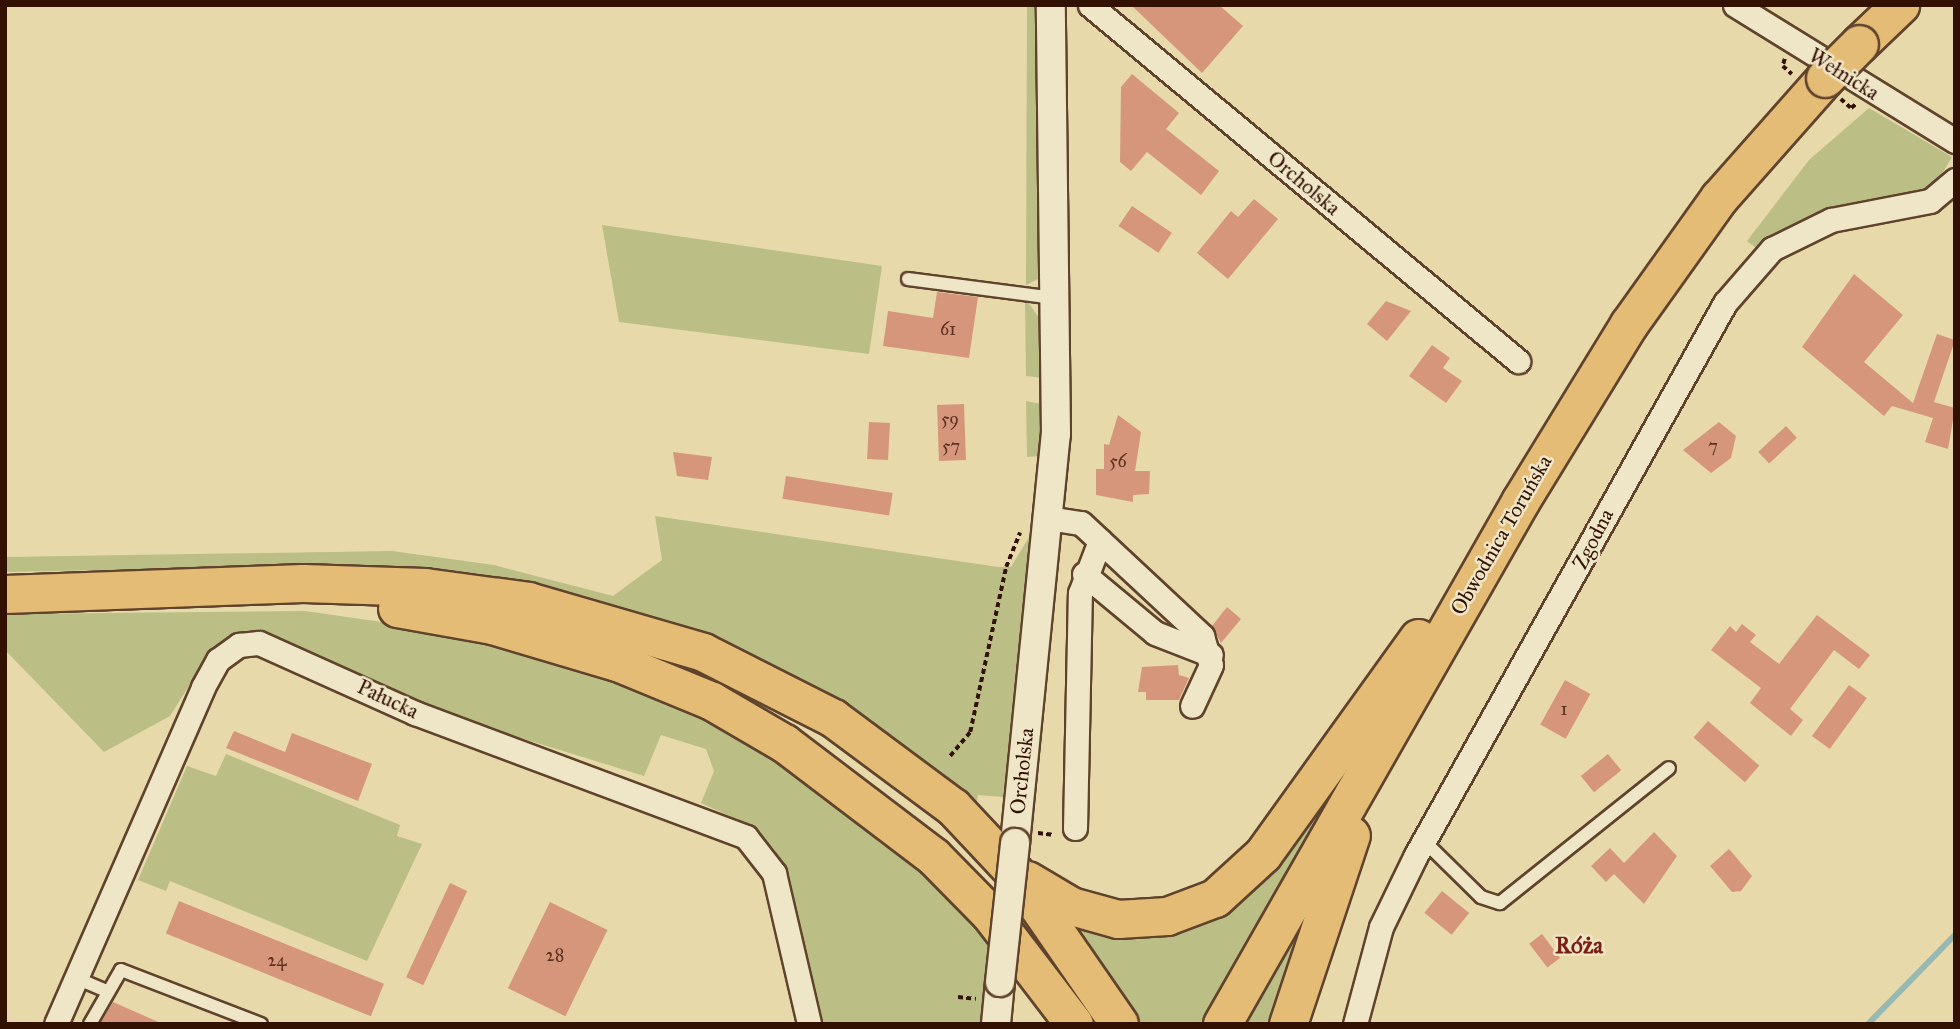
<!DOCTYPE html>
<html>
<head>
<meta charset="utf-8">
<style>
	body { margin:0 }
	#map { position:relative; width:1960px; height:1029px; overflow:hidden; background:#e7d9aa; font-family:"IM FELL Great Primer",serif }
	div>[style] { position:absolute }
	.green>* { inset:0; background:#bbbe85 }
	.stream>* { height:6px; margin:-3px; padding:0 3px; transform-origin:3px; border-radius:3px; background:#98b9b1 }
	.building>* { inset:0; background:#d6967c; transform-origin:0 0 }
	.path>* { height:3.5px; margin-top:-1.75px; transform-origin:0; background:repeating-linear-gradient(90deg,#331102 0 5px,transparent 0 8.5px) }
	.roads { filter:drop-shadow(2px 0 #60432c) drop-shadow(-2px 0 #60432c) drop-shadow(0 2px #60432c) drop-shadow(0 -2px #60432c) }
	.service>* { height:12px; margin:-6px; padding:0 6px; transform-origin:6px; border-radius:6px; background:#efe6c8 }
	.minor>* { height:23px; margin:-11.5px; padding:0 11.5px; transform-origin:11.5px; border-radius:11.5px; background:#efe6c8 }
	.tertiary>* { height:28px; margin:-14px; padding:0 14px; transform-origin:14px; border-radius:14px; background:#efe6c8 }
	.primary>* { height:37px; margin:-18.5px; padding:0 18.5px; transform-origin:18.5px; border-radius:18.5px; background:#e4bc75 }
	.bridges { filter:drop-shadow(2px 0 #60432c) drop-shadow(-2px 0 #60432c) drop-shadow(0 2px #60432c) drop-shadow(0 -2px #60432c) }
	.tertiary-bridge>* { height:28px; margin:-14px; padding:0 14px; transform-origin:14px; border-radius:14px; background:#efe6c8 }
	.primary-bridge>* { height:37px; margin:-18.5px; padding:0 18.5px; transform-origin:18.5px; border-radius:18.5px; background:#e4bc75 }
	span { translate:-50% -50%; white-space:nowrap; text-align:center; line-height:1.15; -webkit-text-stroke:5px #efe6c8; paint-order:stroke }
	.number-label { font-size:18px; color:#5c3220 }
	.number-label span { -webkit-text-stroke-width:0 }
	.street-label { font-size:21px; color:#331102 }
	.neighbourhood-label { font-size:23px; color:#7a1f14; font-weight:700 }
	.frame { position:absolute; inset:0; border:7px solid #331102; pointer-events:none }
</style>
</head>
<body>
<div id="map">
	<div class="green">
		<div style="clip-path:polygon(1027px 5px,1036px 5px,1042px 277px,1026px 285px)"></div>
		<div style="clip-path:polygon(1869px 108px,1952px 157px,1934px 187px,1759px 250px,1747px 241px,1809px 160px)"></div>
		<div style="clip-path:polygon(602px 225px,882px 266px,869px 354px,619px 322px)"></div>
		<div style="clip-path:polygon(1025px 298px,1042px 322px,1043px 378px,1026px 376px)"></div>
		<div style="clip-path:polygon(1026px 401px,1046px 405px,1042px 456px,1027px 457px)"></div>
		<div style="clip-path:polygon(655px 516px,998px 567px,1011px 567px,1035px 527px,1003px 797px,978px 795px,975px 811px,567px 595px,475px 573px,301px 566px,5px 572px,5px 557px,392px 551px,494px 565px,613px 596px,662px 560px)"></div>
		<div style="clip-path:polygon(305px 611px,480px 636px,610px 679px,741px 737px,871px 826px,991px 933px,985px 1024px,822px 1024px,775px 850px,753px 827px,701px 803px,714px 771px,706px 749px,661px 735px,644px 776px,424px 708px,276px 637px,245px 635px,210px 652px,170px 716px,104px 752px,5px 650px,5px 614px)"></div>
		<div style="clip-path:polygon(1393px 688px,1207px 1024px,1136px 1024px,1061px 915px,1170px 927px)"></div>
		<div style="clip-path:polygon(226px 754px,400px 825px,397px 836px,422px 844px,367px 961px,170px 881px,166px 891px,138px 880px,187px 766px,216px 776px)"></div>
		<div style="clip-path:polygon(1318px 882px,1279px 1024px,1237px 1024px)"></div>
	</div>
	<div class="stream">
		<div style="left:1868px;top:1024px;width:124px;rotate:-45.7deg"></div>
	</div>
	<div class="building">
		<div style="clip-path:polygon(1131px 5px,1219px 5px,1243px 26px,1202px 73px)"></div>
		<div style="clip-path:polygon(1132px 74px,1179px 113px,1166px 129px,1219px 171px,1201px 195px,1147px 152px,1131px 171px,1120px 162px,1121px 87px)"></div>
		<div style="clip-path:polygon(1254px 199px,1278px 219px,1228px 279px,1197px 253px,1231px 211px,1238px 217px)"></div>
		<div style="left:1132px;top:206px;width:48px;height:24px;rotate:34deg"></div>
		<div style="clip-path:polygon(1854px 274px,1903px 315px,1864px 362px,1913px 403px,1937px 334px,1955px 340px,1934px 402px,1955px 408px,1948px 449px,1925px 442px,1933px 418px,1892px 406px,1884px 416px,1802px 347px)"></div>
		<div style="clip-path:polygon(937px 292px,978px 297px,969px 358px,883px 346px,888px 311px,933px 318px)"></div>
		<div style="clip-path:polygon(1386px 301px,1411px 311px,1387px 341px,1367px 324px)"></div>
		<div style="clip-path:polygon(1432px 345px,1450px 358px,1443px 368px,1462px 381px,1446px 403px,1409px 376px)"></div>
		<div style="left:964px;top:404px;width:56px;height:27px;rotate:88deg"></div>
		<div style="clip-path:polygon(1118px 415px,1141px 432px,1135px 471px,1150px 471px,1149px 494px,1133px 495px,1133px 502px,1096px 495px,1096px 469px,1104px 469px,1104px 444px,1109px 445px)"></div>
		<div style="left:869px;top:422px;width:21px;height:37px;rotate:3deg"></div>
		<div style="clip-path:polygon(1719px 422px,1736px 436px,1731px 458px,1711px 473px,1683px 450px)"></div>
		<div style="left:1786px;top:426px;width:16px;height:38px;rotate:47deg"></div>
		<div style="clip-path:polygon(673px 452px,712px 457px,708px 480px,677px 476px)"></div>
		<div style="left:786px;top:476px;width:108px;height:23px;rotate:9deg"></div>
		<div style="clip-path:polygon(1227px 607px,1241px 619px,1221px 643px,1212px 626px)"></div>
		<div style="clip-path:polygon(1817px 615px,1870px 655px,1859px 669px,1834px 650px,1790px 709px,1803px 720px,1791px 736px,1750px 703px,1761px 688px,1711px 650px,1730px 626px,1736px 632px,1742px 624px,1756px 635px,1750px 642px,1779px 664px)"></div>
		<div style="clip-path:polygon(1178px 665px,1179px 675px,1189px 678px,1179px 700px,1146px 700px,1146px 692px,1138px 692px,1142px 667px)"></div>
		<div style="left:1565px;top:680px;width:29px;height:51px;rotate:29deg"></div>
		<div style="left:1849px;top:685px;width:22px;height:63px;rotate:36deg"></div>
		<div style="left:1708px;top:721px;width:68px;height:22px;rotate:41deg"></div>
		<div style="clip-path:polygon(234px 731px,285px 752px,292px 733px,372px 764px,358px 801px,226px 748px)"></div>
		<div style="left:1608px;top:754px;width:21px;height:35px;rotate:51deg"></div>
		<div style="clip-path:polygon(1654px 832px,1677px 856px,1644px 904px,1614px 874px,1606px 882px,1591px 866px,1610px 848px,1624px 863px)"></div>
		<div style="clip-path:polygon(1729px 849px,1752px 876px,1741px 891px,1732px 892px,1710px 866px)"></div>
		<div style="left:450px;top:883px;width:19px;height:104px;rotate:25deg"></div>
		<div style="left:1442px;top:891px;width:35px;height:28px;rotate:39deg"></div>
		<div style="left:179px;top:901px;width:221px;height:35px;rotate:22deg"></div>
		<div style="left:550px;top:902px;width:64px;height:96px;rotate:26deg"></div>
		<div style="left:1542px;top:934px;width:30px;height:16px;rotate:53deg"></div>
		<div style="clip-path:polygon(113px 1002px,163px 1024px,100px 1024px)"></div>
	</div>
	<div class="path">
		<div style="left:1785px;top:59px;width:7px;rotate:106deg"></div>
		<div style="left:1783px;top:66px;width:12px;rotate:42deg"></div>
		<div style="left:1841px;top:99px;width:13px;rotate:42deg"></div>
		<div style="left:1851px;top:108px;width:6px;rotate:-39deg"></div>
		<div style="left:950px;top:756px;width:31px;rotate:-50deg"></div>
		<div style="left:970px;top:732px;width:169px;rotate:-77.7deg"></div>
		<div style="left:1006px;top:567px;width:37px;rotate:-68deg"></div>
		<div style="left:1038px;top:833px;width:17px;rotate:7deg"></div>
		<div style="left:958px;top:997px;width:18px;rotate:6deg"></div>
	</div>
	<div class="roads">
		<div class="service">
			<div style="left:908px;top:279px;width:147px;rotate:7.4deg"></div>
			<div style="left:1424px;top:841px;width:80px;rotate:44.5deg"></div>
			<div style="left:1481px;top:897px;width:20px;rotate:18deg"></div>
			<div style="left:1500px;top:903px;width:216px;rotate:-38.6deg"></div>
			<div style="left:76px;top:978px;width:30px;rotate:23deg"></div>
			<div style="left:90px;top:1024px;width:62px;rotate:-60.1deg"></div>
			<div style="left:121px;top:970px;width:150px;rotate:21.1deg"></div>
		</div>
		<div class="minor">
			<div style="left:1090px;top:5px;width:557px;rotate:39.75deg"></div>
			<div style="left:1735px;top:5px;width:259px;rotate:31.7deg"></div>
			<div style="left:1048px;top:518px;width:33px;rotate:9deg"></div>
			<div style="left:1081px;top:523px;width:166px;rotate:43deg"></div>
			<div style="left:1202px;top:636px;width:30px;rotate:73deg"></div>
			<div style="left:1211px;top:665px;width:45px;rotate:114.9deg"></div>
			<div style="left:1084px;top:574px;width:92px;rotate:39.7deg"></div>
			<div style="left:1155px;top:633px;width:60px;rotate:21.4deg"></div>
			<div style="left:1075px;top:828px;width:235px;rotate:-88.8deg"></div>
			<div style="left:1080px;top:593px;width:56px;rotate:-69deg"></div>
			<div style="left:56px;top:1024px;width:368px;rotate:-66.4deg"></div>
			<div style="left:203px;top:687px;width:31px;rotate:-61deg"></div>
			<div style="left:218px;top:660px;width:26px;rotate:-36deg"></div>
			<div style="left:239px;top:645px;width:20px;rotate:-6deg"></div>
			<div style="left:259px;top:643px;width:171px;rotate:24.2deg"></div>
			<div style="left:415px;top:713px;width:353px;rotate:20.5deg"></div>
			<div style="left:746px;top:837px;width:46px;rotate:52.1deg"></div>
			<div style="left:774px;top:873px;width:155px;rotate:76.9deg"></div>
			<div style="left:1355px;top:1024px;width:100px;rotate:-75deg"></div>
			<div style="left:1381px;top:927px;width:80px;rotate:-64.1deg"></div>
			<div style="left:1416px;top:855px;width:633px;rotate:-60.76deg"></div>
			<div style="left:1725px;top:303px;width:72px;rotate:-49deg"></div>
			<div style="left:1772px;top:249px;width:66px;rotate:-26.2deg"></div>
			<div style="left:1831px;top:220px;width:101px;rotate:-10.9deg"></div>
			<div style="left:1930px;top:201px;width:33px;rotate:-40deg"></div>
		</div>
		<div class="tertiary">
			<div style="left:1015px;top:843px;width:411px;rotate:-84.3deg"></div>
			<div style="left:1056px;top:434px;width:429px;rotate:-90.7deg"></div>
			<div style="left:996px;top:1024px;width:42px;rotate:-84.6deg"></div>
		</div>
		<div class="primary">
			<div style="left:1859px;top:44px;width:57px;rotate:-43.6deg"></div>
			<div style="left:5px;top:594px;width:298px;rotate:-2.1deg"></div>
			<div style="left:303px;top:583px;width:122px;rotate:1.9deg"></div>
			<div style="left:425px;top:587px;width:104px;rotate:7.7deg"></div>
			<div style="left:528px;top:601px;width:182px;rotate:16.2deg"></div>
			<div style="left:703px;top:652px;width:146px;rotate:26.9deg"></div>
			<div style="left:833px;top:718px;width:149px;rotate:36.6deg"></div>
			<div style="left:953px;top:807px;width:91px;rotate:46.8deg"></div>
			<div style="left:1015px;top:873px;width:183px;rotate:55.4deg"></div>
			<div style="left:397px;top:608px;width:97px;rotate:10.1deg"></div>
			<div style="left:492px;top:625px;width:130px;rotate:16.5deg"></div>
			<div style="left:617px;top:662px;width:103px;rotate:22.3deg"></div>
			<div style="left:712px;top:701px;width:83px;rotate:30.3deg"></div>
			<div style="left:784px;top:743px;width:187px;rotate:37.2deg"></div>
			<div style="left:933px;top:856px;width:81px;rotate:45.5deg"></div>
			<div style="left:990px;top:914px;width:138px;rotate:52.6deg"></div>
			<div style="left:1027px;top:880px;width:51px;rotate:30.6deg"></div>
			<div style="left:1071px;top:906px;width:49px;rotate:15.5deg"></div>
			<div style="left:1118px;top:919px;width:49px;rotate:-3.5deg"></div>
			<div style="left:1167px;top:916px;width:51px;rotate:-20.6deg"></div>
			<div style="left:1215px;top:898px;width:65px;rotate:-42.5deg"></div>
			<div style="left:1263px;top:854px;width:266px;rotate:-54.3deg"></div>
			<div style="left:1222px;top:1024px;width:603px;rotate:-60.29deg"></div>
			<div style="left:1521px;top:500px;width:206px;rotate:-58.5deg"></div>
			<div style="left:1629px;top:324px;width:155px;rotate:-54.5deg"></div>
			<div style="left:1719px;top:198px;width:160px;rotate:-48.5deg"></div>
			<div style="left:1288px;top:1024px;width:199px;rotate:-71.6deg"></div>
		</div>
	</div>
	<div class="bridges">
		<div class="tertiary-bridge">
			<div style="left:1000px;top:982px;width:140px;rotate:-83.8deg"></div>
		</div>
		<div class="primary-bridge">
			<div style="left:1825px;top:78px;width:48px;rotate:-45deg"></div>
		</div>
	</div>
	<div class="number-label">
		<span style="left:948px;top:329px">61</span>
		<span style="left:950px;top:419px">59</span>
		<span style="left:951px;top:446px">57</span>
		<span style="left:1713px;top:446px">7</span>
		<span style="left:1118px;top:461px">56</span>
		<span style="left:1564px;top:709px">1</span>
		<span style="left:555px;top:955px">28</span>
		<span style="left:277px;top:960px">24</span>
	</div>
	<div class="street-label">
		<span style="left:1844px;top:74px;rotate:32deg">Wełnicka</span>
		<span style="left:1304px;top:183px;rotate:40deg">Orcholska</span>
		<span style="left:1501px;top:535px;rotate:-60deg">Obwodnica Toruńska</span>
		<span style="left:1593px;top:539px;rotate:-63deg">Zgodna</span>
		<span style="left:388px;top:699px;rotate:25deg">Pałucka</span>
		<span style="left:1022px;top:771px;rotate:-84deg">Orcholska</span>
	</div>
	<div class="neighbourhood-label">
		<span style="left:1579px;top:945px">Róża</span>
	</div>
	<div class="frame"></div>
</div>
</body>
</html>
